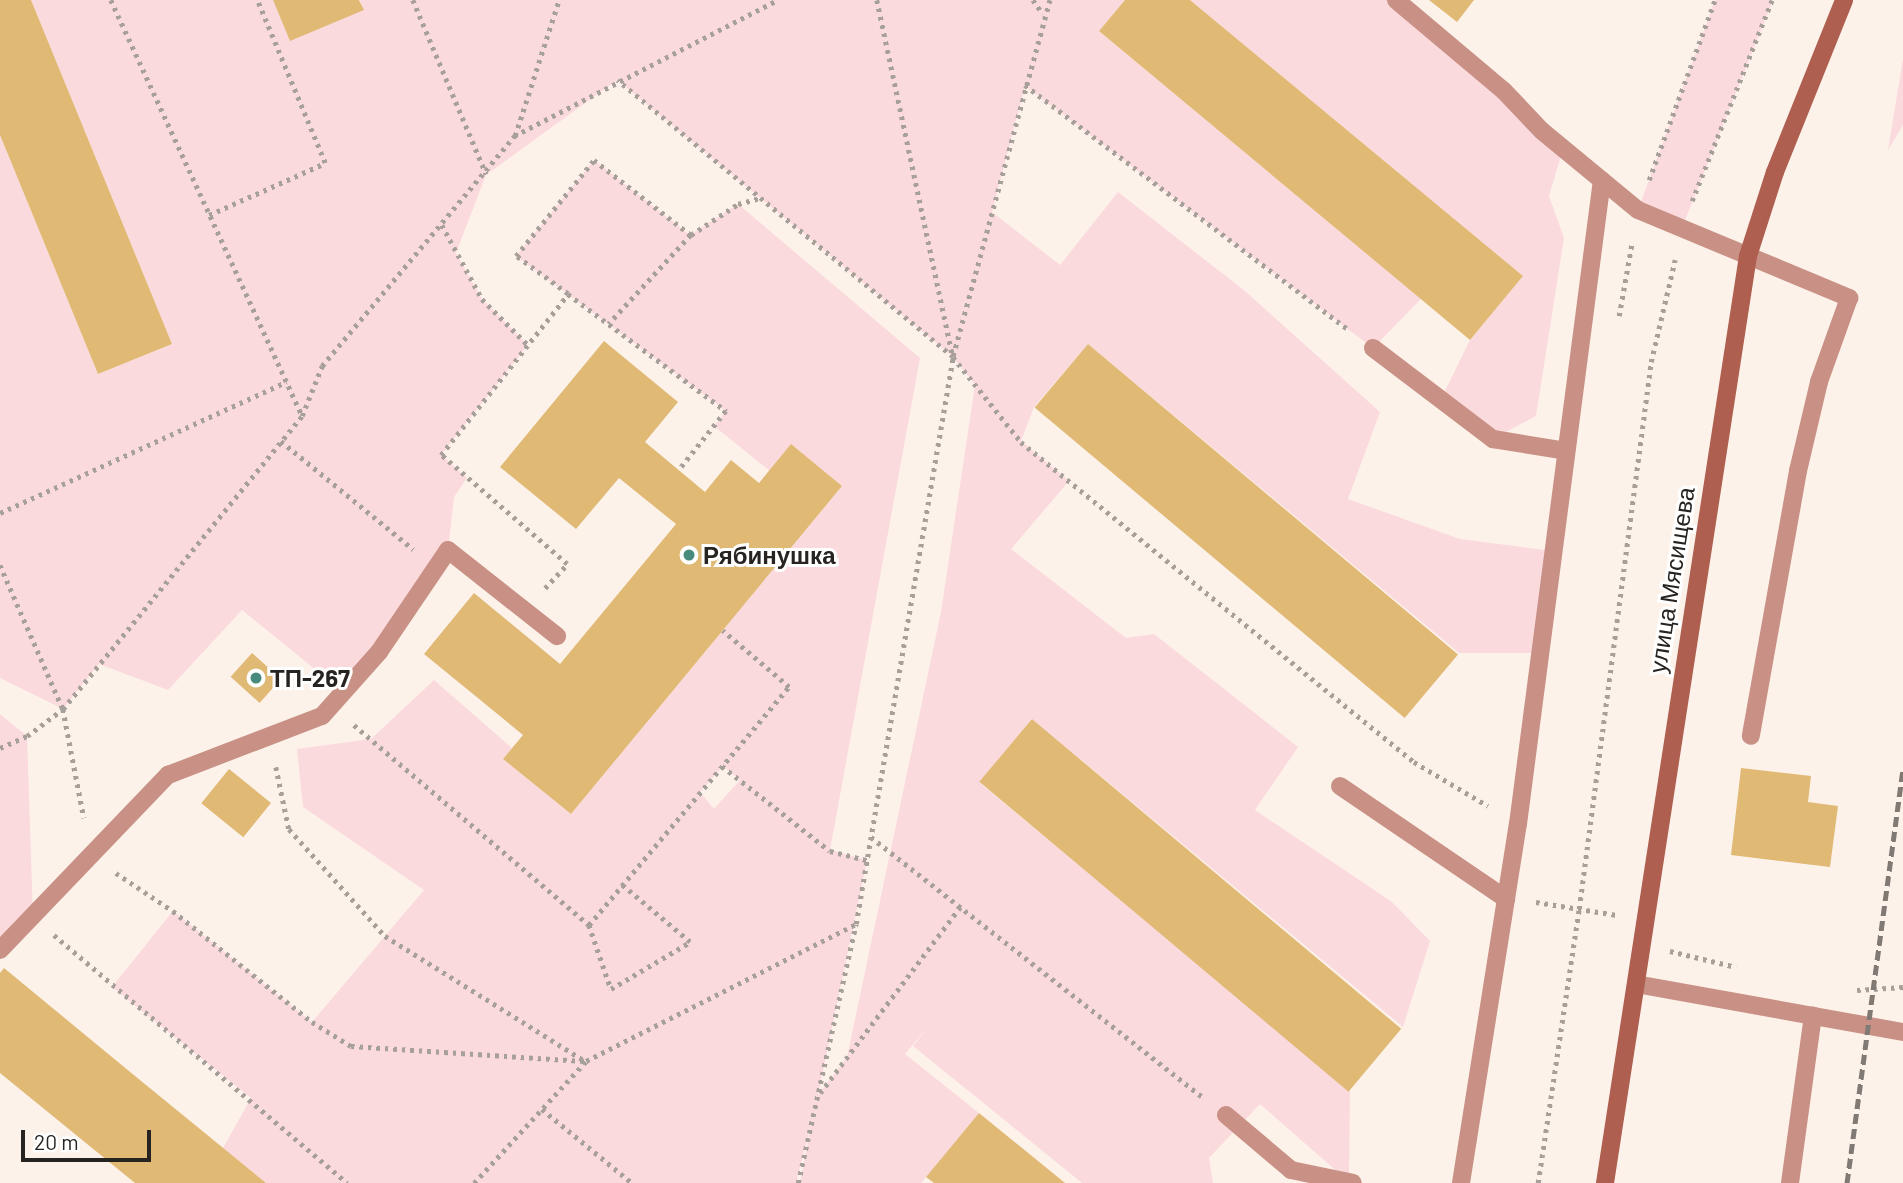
<!DOCTYPE html>
<html>
<head>
<meta charset="utf-8">
<style>
	body { margin:0 }
	#map { position:relative; width:1903px; height:1183px; overflow:hidden; background:#fdf2ea; font-family:Barlow,sans-serif }
	div>[style] { position:absolute }
	.green>* { inset:0; background:#fbdade }
	.building>* { inset:0; background:#e0b975; transform-origin:0 0 }
	.path>* { height:4.5px; margin-top:-2.25px; transform-origin:0; background:repeating-linear-gradient(90deg,#a79f99 0 3.5px,transparent 0 8.5px) }
	.service>* { height:18px; margin:-9px; padding:0 9px; transform-origin:9px; border-radius:9px; background:#c99185 }
	.secondary>* { height:18px; margin:-9px; padding:0 9px; transform-origin:9px; border-radius:9px; background:#ae5f4f }
	.rail>* { height:5px; margin-top:-2.5px; transform-origin:0; background:repeating-linear-gradient(90deg,#807974 0 10px,transparent 0 15px) }
	.dots>* { width:19px; height:19px; translate:-50% -50%; box-sizing:border-box; border:4px solid #fff; border-radius:50% }
	span { translate:-50% -50%; white-space:nowrap; text-align:center; line-height:1.15; -webkit-text-stroke:6px #fff; paint-order:stroke }
	.poi-label { font-size:24px; color:#272320; font-weight:700 }
	.left { translate:0 -50%; text-align:left }
	.street-label { font-size:24px; color:#272320 }
	.scale { position:absolute; left:21px; top:1130px; width:130px; height:32px; box-sizing:border-box; border:4px solid #272320; border-top:0; padding-left:9px; font-size:21px; line-height:24px; white-space:nowrap; color:#272320; -webkit-text-stroke:5px #fff; paint-order:stroke }
</style>
</head>
<body>
<div id="map">
	<div class="green">
		<div style="clip-path:polygon(evenodd,31px 0,273px 0,290px 40px,363px 10px,360px 0,1125px 0,1099px 31px,1421px 299px,1373px 348px,1025px 86px,992px 212px,1060px 265px,1118px 192px,1245px 291px,1380px 412px,1348px 499px,1460px 539px,1553px 551px,1540px 653px,1459px 653px,1088px 344px,1034px 407px,1021px 441px,1069px 481px,1011px 549px,1126px 638px,1154px 634px,1298px 747px,1255px 810px,1392px 902px,1430px 941px,1403px 1027px,1032px 719px,980px 783px,1350px 1091px,1349px 1182px,1260px 1104px,1209px 1158px,1213px 1183px,1082px 1183px,913px 1046px,930px 1024px,905px 1054px,979px 1113px,921px 1183px,800px 1183px,811px 1125px,796px 1183px,266px 1183px,223px 1148px,251px 1098px,112px 987px,173px 911px,312px 1022px,424px 890px,303px 807px,297px 749px,371px 739px,434px 680px,512px 748px,503px 759px,571px 814px,842px 486px,792px 445px,770px 471px,714px 426px,726px 411px,516px 256px,594px 160px,690px 235px,738px 204px,920px 358px,830px 850px,867px 860px,818px 1095px,847px 1057px,941px 612px,975px 385px,953px 357px,617px 80px,486px 175px,456px 253px,482px 299px,528px 345px,441px 455px,467px 478px,454px 497px,448px 550px,343px 692px,242px 610px,168px 690px,99px 664px,63px 709px,0 678px,0 135px,98px 374px,172px 344px,31px 0,723px 766px,740px 780px,714px 809px,700px 792px,723px 766px)"></div>
		<div style="clip-path:polygon(1190px 0,1396px 0,1563px 149px,1549px 196px,1564px 238px,1536px 416px,1493px 439px,1441px 399px,1470px 340px,1523px 276px)"></div>
		<div style="clip-path:polygon(1715px 0,1773px 0,1682px 228px,1638px 210px)"></div>
		<div style="clip-path:polygon(1903px 59px,1903px 125px,1888px 150px)"></div>
		<div style="clip-path:polygon(0 714px,27px 736px,33px 916px,0 950px)"></div>
	</div>
	<div class="building">
		<div style="clip-path:polygon(0 0,31px 0,172px 344px,98px 374px,0 135px)"></div>
		<div style="clip-path:polygon(273px 0,359px 0,364px 10px,290px 41px)"></div>
		<div style="clip-path:polygon(1125px 0,1190px 0,1523px 276px,1470px 340px,1099px 31px)"></div>
		<div style="clip-path:polygon(1429px 0,1474px 0,1457px 22px)"></div>
		<div style="clip-path:polygon(604px 341px,678px 402px,645px 442px,705px 492px,731px 460px,759px 483px,791px 444px,842px 486px,571px 814px,503px 759px,523px 735px,424px 654px,474px 593px,560px 664px,676px 524px,619px 478px,576px 529px,500px 467px)"></div>
		<div style="left:1088px;top:344px;width:483px;height:83px;rotate:40deg"></div>
		<div style="left:252px;top:653px;width:39px;height:32px;rotate:42deg"></div>
		<div style="left:1032px;top:719px;width:482px;height:82px;rotate:40deg"></div>
		<div style="clip-path:polygon(1741px 768px,1811px 776px,1808px 802px,1838px 806px,1830px 867px,1731px 855px)"></div>
		<div style="left:229px;top:769px;width:54px;height:44px;rotate:39deg"></div>
		<div style="clip-path:polygon(4px 968px,135px 1076px,266px 1183px,135px 1183px,0 1073px,0 973px)"></div>
		<div style="clip-path:polygon(979px 1113px,1065px 1183px,934px 1183px,926px 1177px)"></div>
	</div>
	<div class="path">
		<div style="left:111px;top:0;width:458px;rotate:65.3deg"></div>
		<div style="left:413px;top:0;width:189px;rotate:67.2deg"></div>
		<div style="left:877px;top:0;width:365px;rotate:78deg"></div>
		<div style="left:953px;top:357px;width:109px;rotate:51.3deg"></div>
		<div style="left:1021px;top:442px;width:507px;rotate:39.15deg"></div>
		<div style="left:1414px;top:762px;width:86px;rotate:30.7deg"></div>
		<div style="left:1033px;top:0;width:17px;rotate:54deg"></div>
		<div style="left:1025px;top:85px;width:405px;rotate:37.1deg"></div>
		<div style="left:515px;top:136px;width:143px;rotate:-72.1deg"></div>
		<div style="left:1649px;top:180px;width:192px;rotate:-69.9deg"></div>
		<div style="left:1692px;top:201px;width:216px;rotate:-68.3deg"></div>
		<div style="left:209px;top:215px;width:127px;rotate:-24.1deg"></div>
		<div style="left:325px;top:163px;width:177px;rotate:-112.6deg"></div>
		<div style="left:442px;top:225px;width:84px;rotate:61.6deg"></div>
		<div style="left:482px;top:299px;width:65px;rotate:45deg"></div>
		<div style="left:691px;top:235px;width:56px;rotate:-33.4deg"></div>
		<div style="left:738px;top:204px;width:23px;rotate:-15deg"></div>
		<div style="left:568px;top:294px;width:64px;rotate:-143.8deg"></div>
		<div style="left:516px;top:256px;width:124px;rotate:-50.9deg"></div>
		<div style="left:594px;top:160px;width:123px;rotate:37.7deg"></div>
		<div style="left:691px;top:235px;width:121px;rotate:132.7deg"></div>
		<div style="left:1619px;top:316px;width:75px;rotate:-80deg"></div>
		<div style="left:953px;top:356px;width:369px;rotate:-74.8deg"></div>
		<div style="left:281px;top:441px;width:171px;rotate:39.3deg"></div>
		<div style="left:0;top:513px;width:315px;rotate:-24.6deg"></div>
		<div style="left:0;top:565px;width:157px;rotate:66.4deg"></div>
		<div style="left:63px;top:709px;width:111px;rotate:79.1deg"></div>
		<div style="left:545px;top:588px;width:33px;rotate:-47deg"></div>
		<div style="left:567px;top:564px;width:167px;rotate:-139.1deg"></div>
		<div style="left:441px;top:455px;width:205px;rotate:-51.7deg"></div>
		<div style="left:568px;top:294px;width:197px;rotate:36.5deg"></div>
		<div style="left:726px;top:411px;width:75px;rotate:128.5deg"></div>
		<div style="left:354px;top:725px;width:309px;rotate:40.4deg"></div>
		<div style="left:589px;top:925px;width:311px;rotate:-50deg"></div>
		<div style="left:789px;top:687px;width:87px;rotate:-139.7deg"></div>
		<div style="left:0;top:748px;width:30px;rotate:-24deg"></div>
		<div style="left:27px;top:736px;width:45px;rotate:-36.9deg"></div>
		<div style="left:63px;top:709px;width:378px;rotate:-50.8deg"></div>
		<div style="left:302px;top:416px;width:54px;rotate:-68.2deg"></div>
		<div style="left:322px;top:366px;width:300px;rotate:-50.1deg"></div>
		<div style="left:514px;top:136px;width:296px;rotate:-27.3deg"></div>
		<div style="left:722px;top:766px;width:137px;rotate:38.2deg"></div>
		<div style="left:830px;top:851px;width:38px;rotate:14deg"></div>
		<div style="left:276px;top:767px;width:63px;rotate:78.2deg"></div>
		<div style="left:289px;top:829px;width:144px;rotate:48.1deg"></div>
		<div style="left:385px;top:936px;width:236px;rotate:32deg"></div>
		<div style="left:871px;top:837px;width:423px;rotate:38.1deg"></div>
		<div style="left:116px;top:873px;width:69px;rotate:33.7deg"></div>
		<div style="left:173px;top:911px;width:178px;rotate:38.6deg"></div>
		<div style="left:312px;top:1022px;width:46px;rotate:31.6deg"></div>
		<div style="left:351px;top:1046px;width:234px;rotate:3.7deg"></div>
		<div style="left:1536px;top:902px;width:82px;rotate:9.1deg"></div>
		<div style="left:589px;top:925px;width:68px;rotate:71deg"></div>
		<div style="left:611px;top:989px;width:92px;rotate:-30.7deg"></div>
		<div style="left:690px;top:942px;width:89px;rotate:-140deg"></div>
		<div style="left:54px;top:935px;width:384px;rotate:40.2deg"></div>
		<div style="left:1670px;top:951px;width:68px;rotate:13.6deg"></div>
		<div style="left:1857px;top:990px;width:46px;rotate:-3.7deg"></div>
		<div style="left:820px;top:1093px;width:233px;rotate:-53deg"></div>
		<div style="left:542px;top:1109px;width:117px;rotate:39.4deg"></div>
		<div style="left:474px;top:1183px;width:166px;rotate:-47.4deg"></div>
		<div style="left:586px;top:1061px;width:303px;rotate:-26.9deg"></div>
		<div style="left:856px;top:924px;width:575px;rotate:-80.29deg"></div>
		<div style="left:953px;top:357px;width:435px;rotate:-140.5deg"></div>
		<div style="left:798px;top:1183px;width:265px;rotate:-77.4deg"></div>
		<div style="left:1538px;top:1183px;width:277px;rotate:-81.5deg"></div>
		<div style="left:1579px;top:909px;width:552px;rotate:-82.5deg"></div>
		<div style="left:1651px;top:362px;width:105px;rotate:-76.8deg"></div>
	</div>
	<div class="service">
		<div style="left:1396px;top:0;width:141px;rotate:40.1deg"></div>
		<div style="left:1504px;top:91px;width:55px;rotate:46.5deg"></div>
		<div style="left:1542px;top:131px;width:124px;rotate:39.5deg"></div>
		<div style="left:1638px;top:210px;width:229px;rotate:22.6deg"></div>
		<div style="left:1849px;top:298px;width:89px;rotate:109.7deg"></div>
		<div style="left:1819px;top:382px;width:91px;rotate:103.3deg"></div>
		<div style="left:1798px;top:471px;width:269px;rotate:100.1deg"></div>
		<div style="left:1373px;top:348px;width:151px;rotate:37.2deg"></div>
		<div style="left:1493px;top:439px;width:74px;rotate:9.3deg"></div>
		<div style="left:1340px;top:786px;width:201px;rotate:34.2deg"></div>
		<div style="left:0;top:950px;width:243px;rotate:-46.2deg"></div>
		<div style="left:168px;top:775px;width:165px;rotate:-21deg"></div>
		<div style="left:322px;top:716px;width:86px;rotate:-48.3deg"></div>
		<div style="left:379px;top:652px;width:123px;rotate:-55.9deg"></div>
		<div style="left:448px;top:550px;width:139px;rotate:38.3deg"></div>
		<div style="left:1636px;top:984px;width:271px;rotate:10.2deg"></div>
		<div style="left:1226px;top:1115px;width:85px;rotate:40.2deg"></div>
		<div style="left:1291px;top:1170px;width:63px;rotate:11.8deg"></div>
		<div style="left:1461px;top:1183px;width:363px;rotate:-81deg"></div>
		<div style="left:1518px;top:824px;width:649px;rotate:-82.57deg"></div>
		<div style="left:1790px;top:1183px;width:169px;rotate:-82.2deg"></div>
	</div>
	<div class="secondary">
		<div style="left:1605px;top:1183px;width:938px;rotate:-81.23deg"></div>
		<div style="left:1748px;top:256px;width:88px;rotate:-72.2deg"></div>
		<div style="left:1775px;top:172px;width:185px;rotate:-68.1deg"></div>
	</div>
	<div class="rail">
		<div style="left:1847px;top:1183px;width:417px;rotate:-82.3deg"></div>
	</div>
	<div class="dots">
		<div style="left:689px;top:555px;background:#488b7d"></div>
		<div style="left:256px;top:678px;background:#488b7d"></div>
	</div>
	<div class="poi-label">
		<span class="left" style="left:703px;top:555px">Рябинушка</span>
		<span class="left" style="left:270px;top:678px">ТП-267</span>
	</div>
	<div class="street-label">
		<span style="left:1671px;top:580px;rotate:-81deg">улица Мясищева</span>
	</div>
	<div class="scale">20 m</div>
</div>
</body>
</html>
